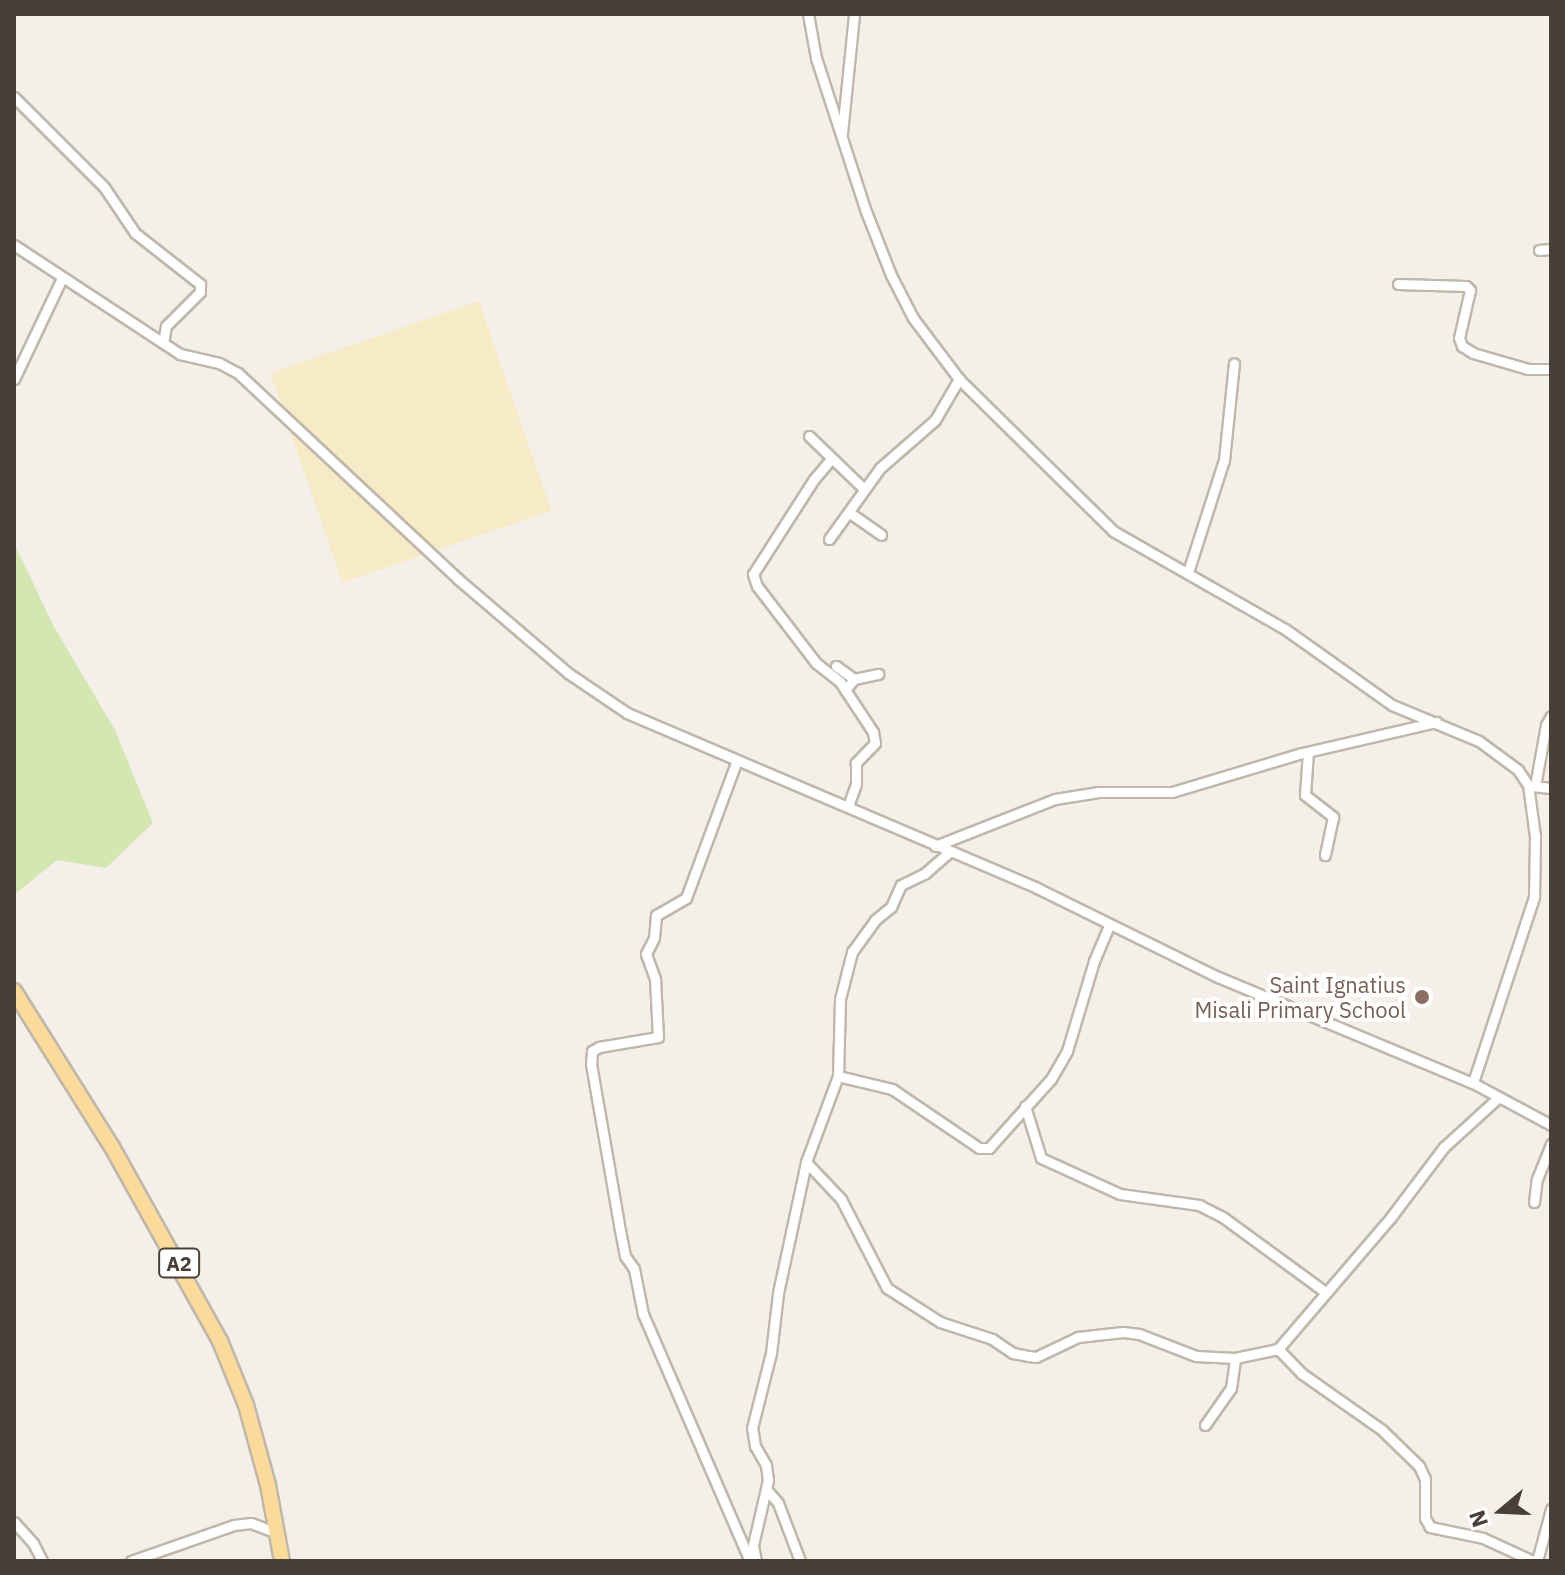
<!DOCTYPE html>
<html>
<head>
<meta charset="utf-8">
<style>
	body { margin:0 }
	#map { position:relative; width:1565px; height:1575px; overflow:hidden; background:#f4f0e9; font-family:"IBM Plex Sans",sans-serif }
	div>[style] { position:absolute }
	.green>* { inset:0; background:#d3e7b3 }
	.sand>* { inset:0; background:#f7eac6; transform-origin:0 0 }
	.roads { filter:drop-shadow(2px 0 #c0b7ab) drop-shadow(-2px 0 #c0b7ab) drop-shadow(0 2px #c0b7ab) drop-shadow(0 -2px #c0b7ab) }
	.minor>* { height:9px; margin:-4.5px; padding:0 4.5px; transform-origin:4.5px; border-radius:4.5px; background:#fff }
	.primary>* { height:14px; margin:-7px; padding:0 7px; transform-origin:7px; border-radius:7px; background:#fcda9a }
	.dots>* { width:22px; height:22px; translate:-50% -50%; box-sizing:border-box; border:4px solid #fff; border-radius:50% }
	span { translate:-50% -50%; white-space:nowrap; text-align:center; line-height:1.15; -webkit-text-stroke:8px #fff; paint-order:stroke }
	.shield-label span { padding:2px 6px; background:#fff; border:2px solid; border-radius:6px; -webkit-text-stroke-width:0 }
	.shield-label { font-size:20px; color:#484037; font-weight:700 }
	.education-label { font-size:22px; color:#785e54 }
	.right { translate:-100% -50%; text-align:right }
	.frame { position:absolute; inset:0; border:16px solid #484037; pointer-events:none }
	.north { position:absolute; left:1461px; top:1471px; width:80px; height:80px; -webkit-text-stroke:6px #fff; paint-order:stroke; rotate:251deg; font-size:22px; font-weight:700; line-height:32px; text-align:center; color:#484037 }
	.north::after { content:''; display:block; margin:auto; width:28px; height:36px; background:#484037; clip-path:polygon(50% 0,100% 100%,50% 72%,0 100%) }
</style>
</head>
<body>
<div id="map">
	<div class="green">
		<div style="clip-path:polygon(14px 543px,53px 625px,115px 730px,153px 823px,106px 868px,57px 860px,14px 895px)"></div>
	</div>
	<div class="sand">
		<div style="left:479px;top:301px;width:222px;height:221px;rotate:71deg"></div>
	</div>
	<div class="roads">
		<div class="minor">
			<div style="left:808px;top:14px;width:45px;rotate:79.7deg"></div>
			<div style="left:816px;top:58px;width:159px;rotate:72deg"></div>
			<div style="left:865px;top:209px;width:71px;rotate:68.5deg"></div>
			<div style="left:891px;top:275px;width:48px;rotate:62.9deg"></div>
			<div style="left:913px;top:318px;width:76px;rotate:53deg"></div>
			<div style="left:959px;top:379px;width:216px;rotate:44.6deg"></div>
			<div style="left:1113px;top:531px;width:198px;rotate:29.7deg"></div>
			<div style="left:1285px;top:629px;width:131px;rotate:35.4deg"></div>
			<div style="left:1392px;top:705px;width:94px;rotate:22.5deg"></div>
			<div style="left:1479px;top:741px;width:49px;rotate:36.6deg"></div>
			<div style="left:1518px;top:770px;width:18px;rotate:56deg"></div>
			<div style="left:1528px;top:785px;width:51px;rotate:82.2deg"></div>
			<div style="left:1535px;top:836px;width:61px;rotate:90.9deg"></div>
			<div style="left:1534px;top:897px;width:196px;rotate:108.2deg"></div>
			<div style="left:14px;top:97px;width:127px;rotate:45deg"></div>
			<div style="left:104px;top:187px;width:55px;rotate:56deg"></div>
			<div style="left:135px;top:233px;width:83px;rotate:38.1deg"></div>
			<div style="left:200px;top:284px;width:8px;rotate:90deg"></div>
			<div style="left:200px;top:292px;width:48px;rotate:135deg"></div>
			<div style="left:166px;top:326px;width:17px;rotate:100deg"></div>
			<div style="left:842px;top:133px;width:120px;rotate:-84.2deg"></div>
			<div style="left:14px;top:245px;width:199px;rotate:33.3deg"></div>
			<div style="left:180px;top:354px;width:40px;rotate:13deg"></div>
			<div style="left:219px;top:363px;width:21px;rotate:28deg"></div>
			<div style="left:238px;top:373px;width:301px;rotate:43.1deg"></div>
			<div style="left:458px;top:579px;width:145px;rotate:40.5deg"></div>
			<div style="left:568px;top:673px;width:71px;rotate:34.1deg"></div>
			<div style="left:627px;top:713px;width:446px;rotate:23.1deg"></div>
			<div style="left:1037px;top:888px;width:202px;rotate:26.2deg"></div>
			<div style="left:1218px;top:977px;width:276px;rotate:22.6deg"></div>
			<div style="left:1473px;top:1083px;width:89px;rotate:28.3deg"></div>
			<div style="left:1539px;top:250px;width:12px;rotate:-5deg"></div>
			<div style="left:1398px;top:284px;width:68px;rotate:1.7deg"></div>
			<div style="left:1466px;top:286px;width:6px;rotate:45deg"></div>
			<div style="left:1470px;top:290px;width:49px;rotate:102.9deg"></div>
			<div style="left:1459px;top:338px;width:9px;rotate:69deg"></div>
			<div style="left:1462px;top:346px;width:13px;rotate:32deg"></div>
			<div style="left:1473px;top:353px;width:57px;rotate:16.2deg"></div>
			<div style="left:1528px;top:369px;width:23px"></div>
			<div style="left:14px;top:379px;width:112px;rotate:-64.6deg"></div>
			<div style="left:809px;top:436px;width:76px;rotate:43.9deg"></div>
			<div style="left:831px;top:459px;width:26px;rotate:130deg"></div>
			<div style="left:814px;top:479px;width:113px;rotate:122.7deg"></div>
			<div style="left:753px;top:574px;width:13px;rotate:72deg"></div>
			<div style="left:757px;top:586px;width:97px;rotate:52.5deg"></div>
			<div style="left:816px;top:663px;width:31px;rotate:38deg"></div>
			<div style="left:840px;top:682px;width:60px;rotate:56.6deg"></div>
			<div style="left:873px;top:732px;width:11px;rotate:80deg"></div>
			<div style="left:875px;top:743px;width:28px;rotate:134deg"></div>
			<div style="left:856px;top:763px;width:21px;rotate:90deg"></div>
			<div style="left:856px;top:784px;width:23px;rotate:110deg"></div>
			<div style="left:850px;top:513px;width:38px;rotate:35deg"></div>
			<div style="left:829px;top:539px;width:87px;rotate:-54.3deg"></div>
			<div style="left:880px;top:468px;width:73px;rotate:-41.1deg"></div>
			<div style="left:935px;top:420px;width:48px;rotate:-59.7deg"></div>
			<div style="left:1188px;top:572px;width:118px;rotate:-72.2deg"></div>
			<div style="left:1224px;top:460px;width:97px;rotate:-84.1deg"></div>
			<div style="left:836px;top:666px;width:22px;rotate:36deg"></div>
			<div style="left:845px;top:690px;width:14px;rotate:-51deg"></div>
			<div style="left:854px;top:679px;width:25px;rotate:-12deg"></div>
			<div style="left:1308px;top:752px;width:43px;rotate:94deg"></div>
			<div style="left:1305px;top:795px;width:36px;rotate:38deg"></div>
			<div style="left:1333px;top:817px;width:39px;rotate:102deg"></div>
			<div style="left:737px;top:760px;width:147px;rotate:110.3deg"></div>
			<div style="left:686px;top:898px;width:34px;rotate:150deg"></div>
			<div style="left:656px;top:915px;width:23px;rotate:95deg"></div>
			<div style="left:654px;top:938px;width:18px;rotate:117deg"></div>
			<div style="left:646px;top:954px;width:27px;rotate:70deg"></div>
			<div style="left:655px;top:979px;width:58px;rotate:87deg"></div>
			<div style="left:658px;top:1037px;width:60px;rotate:170.4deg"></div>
			<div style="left:599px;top:1047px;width:8px;rotate:150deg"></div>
			<div style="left:592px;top:1051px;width:13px;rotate:94deg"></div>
			<div style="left:591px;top:1064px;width:163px;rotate:80.1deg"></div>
			<div style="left:619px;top:1225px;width:32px;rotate:79deg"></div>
			<div style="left:625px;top:1256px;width:16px;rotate:55deg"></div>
			<div style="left:634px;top:1269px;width:46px;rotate:78.7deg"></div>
			<div style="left:643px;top:1314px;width:269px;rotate:66.6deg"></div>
			<div style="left:1531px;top:786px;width:20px;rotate:6deg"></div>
			<div style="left:1535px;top:786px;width:62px;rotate:-79.8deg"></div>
			<div style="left:1546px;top:725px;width:10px;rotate:-61deg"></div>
			<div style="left:935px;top:846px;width:129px;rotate:-21.4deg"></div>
			<div style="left:1055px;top:799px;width:44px;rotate:-9.2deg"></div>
			<div style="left:1098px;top:792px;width:74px"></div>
			<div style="left:1172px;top:792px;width:136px;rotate:-16.7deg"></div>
			<div style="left:1302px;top:753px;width:138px;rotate:-13deg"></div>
			<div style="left:838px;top:1076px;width:56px;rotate:13.5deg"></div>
			<div style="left:892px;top:1089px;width:105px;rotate:34.1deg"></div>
			<div style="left:979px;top:1148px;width:10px"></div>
			<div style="left:989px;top:1148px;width:93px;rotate:-48.1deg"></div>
			<div style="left:1051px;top:1079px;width:32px;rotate:-60deg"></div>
			<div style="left:1067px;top:1051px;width:94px;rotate:-73.3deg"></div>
			<div style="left:1094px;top:961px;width:39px;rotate:-67deg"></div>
			<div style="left:1025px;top:1106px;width:54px;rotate:72.9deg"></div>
			<div style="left:1041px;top:1158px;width:87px;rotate:24.5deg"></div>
			<div style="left:1120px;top:1194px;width:80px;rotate:7.9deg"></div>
			<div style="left:1199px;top:1205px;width:28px;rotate:27deg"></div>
			<div style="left:1224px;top:1218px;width:125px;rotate:36.2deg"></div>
			<div style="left:806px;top:1162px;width:51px;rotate:46.6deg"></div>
			<div style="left:841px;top:1199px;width:100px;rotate:62.7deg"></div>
			<div style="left:887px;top:1288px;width:63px;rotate:32.7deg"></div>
			<div style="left:940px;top:1322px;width:55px;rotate:18.1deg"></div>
			<div style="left:992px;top:1339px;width:25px;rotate:34deg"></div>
			<div style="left:1013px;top:1353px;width:15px;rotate:11deg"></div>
			<div style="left:1028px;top:1356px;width:8px;rotate:7deg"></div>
			<div style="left:1036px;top:1357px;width:47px;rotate:-25.5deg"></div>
			<div style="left:1078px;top:1337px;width:45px;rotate:-6.3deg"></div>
			<div style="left:1123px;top:1332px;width:16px;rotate:7deg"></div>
			<div style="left:1139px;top:1334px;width:61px;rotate:21.1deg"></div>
			<div style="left:1196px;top:1356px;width:39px;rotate:3deg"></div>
			<div style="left:1235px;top:1358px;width:44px;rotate:-11.8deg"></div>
			<div style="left:1278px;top:1349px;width:174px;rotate:-49.4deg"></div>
			<div style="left:1391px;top:1217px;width:88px;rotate:-52.9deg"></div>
			<div style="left:1444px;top:1147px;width:74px;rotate:-42.3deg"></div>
			<div style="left:1534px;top:1202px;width:23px;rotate:-83deg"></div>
			<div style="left:1537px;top:1179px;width:38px;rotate:-68deg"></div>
			<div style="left:1278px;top:1349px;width:33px;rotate:46deg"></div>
			<div style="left:1301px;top:1373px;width:99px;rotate:35.1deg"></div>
			<div style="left:1382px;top:1430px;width:52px;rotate:44.2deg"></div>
			<div style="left:1419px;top:1466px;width:14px;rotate:65deg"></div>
			<div style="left:1425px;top:1479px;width:39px;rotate:90deg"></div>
			<div style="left:1425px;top:1518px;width:10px;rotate:61deg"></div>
			<div style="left:1430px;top:1527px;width:54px;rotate:11.7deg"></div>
			<div style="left:1483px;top:1538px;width:55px;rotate:24.7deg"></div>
			<div style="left:1205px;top:1425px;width:45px;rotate:-54.9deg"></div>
			<div style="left:1231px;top:1388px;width:30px;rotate:-82deg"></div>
			<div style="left:766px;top:1489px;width:18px;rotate:49deg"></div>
			<div style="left:778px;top:1503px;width:62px;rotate:69.2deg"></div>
			<div style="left:14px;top:1522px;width:28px;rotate:48deg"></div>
			<div style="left:33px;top:1543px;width:20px;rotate:63deg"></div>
			<div style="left:131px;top:1561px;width:109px;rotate:-19.3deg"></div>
			<div style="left:234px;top:1525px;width:17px;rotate:-7deg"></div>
			<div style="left:251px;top:1523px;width:28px;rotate:21deg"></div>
			<div style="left:756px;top:1561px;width:16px;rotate:-101deg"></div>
			<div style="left:753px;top:1545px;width:67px;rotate:-77deg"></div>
			<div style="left:768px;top:1480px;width:15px;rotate:-98deg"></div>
			<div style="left:766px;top:1465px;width:22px;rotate:-120deg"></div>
			<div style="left:755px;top:1446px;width:18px;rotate:-99deg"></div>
			<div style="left:752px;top:1428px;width:77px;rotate:-75.8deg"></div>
			<div style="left:771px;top:1353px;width:60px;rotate:-83.3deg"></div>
			<div style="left:778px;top:1293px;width:134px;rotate:-77.9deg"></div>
			<div style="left:806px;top:1162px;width:92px;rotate:-69.6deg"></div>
			<div style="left:838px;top:1076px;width:77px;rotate:-88.5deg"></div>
			<div style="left:840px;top:999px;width:49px;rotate:-75.7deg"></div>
			<div style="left:852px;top:952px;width:39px;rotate:-54deg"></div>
			<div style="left:875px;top:920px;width:21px;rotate:-39deg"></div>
			<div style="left:891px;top:907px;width:24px;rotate:-66deg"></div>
			<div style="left:901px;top:885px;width:25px;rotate:-26deg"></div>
			<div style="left:924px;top:874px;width:33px;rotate:-41deg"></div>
			<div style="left:1537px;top:1561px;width:54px;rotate:-74.9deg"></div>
		</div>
		<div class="primary">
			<div style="left:14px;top:991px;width:184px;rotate:57.9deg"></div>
			<div style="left:112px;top:1147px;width:222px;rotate:60.9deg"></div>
			<div style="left:220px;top:1341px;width:69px;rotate:67.9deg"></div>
			<div style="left:246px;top:1405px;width:83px;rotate:74.6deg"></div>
			<div style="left:268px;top:1485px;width:77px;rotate:79.6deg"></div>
		</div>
	</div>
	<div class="dots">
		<div style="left:1422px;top:997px;background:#8d6e63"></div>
	</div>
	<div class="shield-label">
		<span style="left:179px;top:1263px">A2</span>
	</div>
	<div class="education-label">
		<span class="right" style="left:1406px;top:997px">Saint Ignatius<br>Misali Primary School</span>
	</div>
	<div class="frame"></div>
	<div class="north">N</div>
</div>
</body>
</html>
